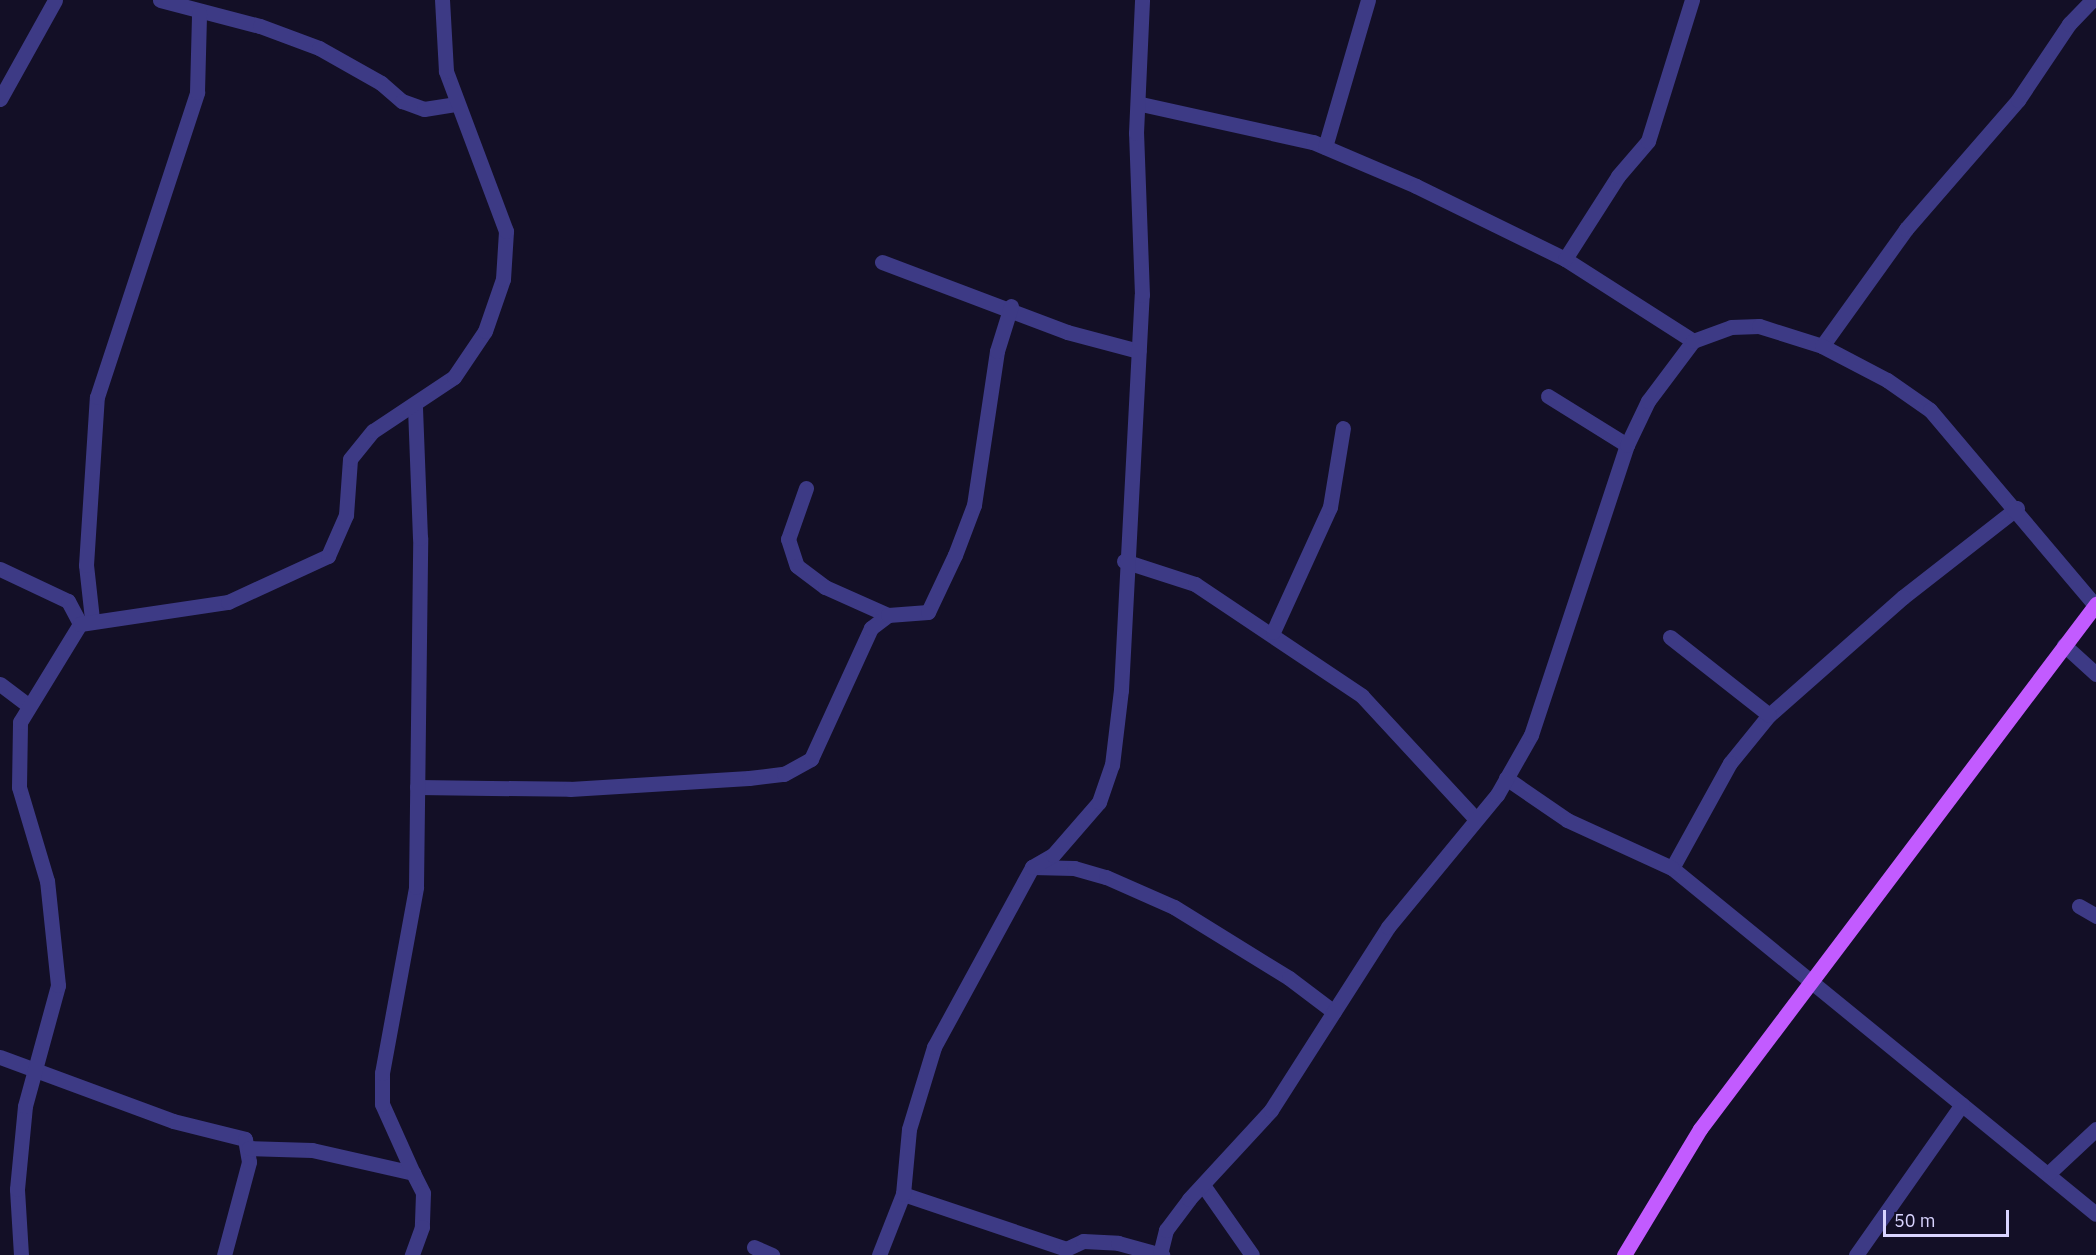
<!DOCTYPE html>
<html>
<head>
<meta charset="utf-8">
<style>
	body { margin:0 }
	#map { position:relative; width:2096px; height:1255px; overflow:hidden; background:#130f26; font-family:"IBM Plex Sans",sans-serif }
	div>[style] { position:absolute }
	.minor>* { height:15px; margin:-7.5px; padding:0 7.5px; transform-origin:7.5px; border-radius:7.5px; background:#3d3a85 }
	.major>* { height:15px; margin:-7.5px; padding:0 7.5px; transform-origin:7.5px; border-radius:7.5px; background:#c25bff }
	span { translate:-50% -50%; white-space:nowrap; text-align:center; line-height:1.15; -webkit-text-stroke:5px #130f26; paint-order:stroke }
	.scale { position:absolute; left:1883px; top:1210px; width:126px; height:27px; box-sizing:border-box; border:3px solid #d9d4ff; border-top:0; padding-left:8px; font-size:18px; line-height:21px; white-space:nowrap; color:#d9d4ff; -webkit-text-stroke:4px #130f26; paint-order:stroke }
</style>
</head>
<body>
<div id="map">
	<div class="minor">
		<div style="left:160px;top:0;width:103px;rotate:14.6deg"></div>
		<div style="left:260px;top:26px;width:63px;rotate:20.4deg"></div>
		<div style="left:319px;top:48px;width:71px;rotate:29.4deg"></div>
		<div style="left:381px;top:83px;width:28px;rotate:41deg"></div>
		<div style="left:402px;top:101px;width:23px;rotate:20deg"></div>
		<div style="left:424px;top:109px;width:33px;rotate:-9deg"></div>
		<div style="left:0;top:99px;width:113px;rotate:-60.9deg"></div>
		<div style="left:1141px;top:104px;width:176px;rotate:12.5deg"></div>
		<div style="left:1313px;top:142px;width:112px;rotate:23.1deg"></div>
		<div style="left:1416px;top:186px;width:166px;rotate:26.1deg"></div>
		<div style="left:1565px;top:259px;width:152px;rotate:32.6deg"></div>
		<div style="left:1325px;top:147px;width:153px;rotate:-73.7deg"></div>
		<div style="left:1565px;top:259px;width:98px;rotate:-57.4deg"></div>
		<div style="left:1618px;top:176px;width:46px;rotate:-49.4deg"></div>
		<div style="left:1648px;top:141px;width:148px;rotate:-72.7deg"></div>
		<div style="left:882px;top:262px;width:198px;rotate:20.7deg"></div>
		<div style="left:1067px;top:332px;width:74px;rotate:14.8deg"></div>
		<div style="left:1822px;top:346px;width:144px;rotate:-54.3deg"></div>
		<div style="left:1906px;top:229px;width:171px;rotate:-49deg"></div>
		<div style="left:2018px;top:100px;width:92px;rotate:-56.1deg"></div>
		<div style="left:2069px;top:24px;width:33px;rotate:-46deg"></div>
		<div style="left:1548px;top:396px;width:93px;rotate:31.8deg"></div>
		<div style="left:806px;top:488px;width:54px;rotate:109.4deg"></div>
		<div style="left:788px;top:539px;width:28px;rotate:72deg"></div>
		<div style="left:797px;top:566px;width:35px;rotate:37deg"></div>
		<div style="left:825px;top:587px;width:69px;rotate:24deg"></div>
		<div style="left:2017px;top:508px;width:145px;rotate:142deg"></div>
		<div style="left:1903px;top:597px;width:179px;rotate:138.6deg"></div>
		<div style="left:1769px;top:715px;width:62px;rotate:129.1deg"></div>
		<div style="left:1730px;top:763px;width:120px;rotate:118.9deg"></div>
		<div style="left:1672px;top:868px;width:547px;rotate:39.22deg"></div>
		<div style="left:1124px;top:561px;width:75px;rotate:17.9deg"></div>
		<div style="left:1195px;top:584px;width:201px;rotate:33.8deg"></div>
		<div style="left:1362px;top:696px;width:165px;rotate:47.2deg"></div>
		<div style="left:0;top:569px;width:75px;rotate:25.2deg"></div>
		<div style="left:68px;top:601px;width:26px;rotate:62deg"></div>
		<div style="left:92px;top:619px;width:54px;rotate:-96.3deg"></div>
		<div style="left:86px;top:565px;width:168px;rotate:-86.3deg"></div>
		<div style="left:97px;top:397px;width:321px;rotate:-71.8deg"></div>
		<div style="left:197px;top:92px;width:79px;rotate:-88.5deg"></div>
		<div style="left:1273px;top:632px;width:137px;rotate:-65.5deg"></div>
		<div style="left:1330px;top:507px;width:80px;rotate:-80.7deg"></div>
		<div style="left:1670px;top:637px;width:126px;rotate:38.2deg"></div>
		<div style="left:2064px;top:645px;width:43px;rotate:42.2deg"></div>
		<div style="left:0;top:684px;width:34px;rotate:37deg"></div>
		<div style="left:1506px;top:778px;width:74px;rotate:34.5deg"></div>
		<div style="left:1567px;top:820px;width:115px;rotate:24.6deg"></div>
		<div style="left:417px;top:787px;width:153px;rotate:0.7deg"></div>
		<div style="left:570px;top:789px;width:179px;rotate:-3.5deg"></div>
		<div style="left:749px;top:778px;width:35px;rotate:-7deg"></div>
		<div style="left:784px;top:774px;width:31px;rotate:-29deg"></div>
		<div style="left:811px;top:759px;width:144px;rotate:-65.4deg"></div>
		<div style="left:871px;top:628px;width:21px;rotate:-37deg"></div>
		<div style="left:888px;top:615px;width:40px;rotate:-4.3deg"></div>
		<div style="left:928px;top:612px;width:63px;rotate:-64.7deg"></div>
		<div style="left:955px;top:555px;width:53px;rotate:-69.2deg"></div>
		<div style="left:974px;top:505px;width:156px;rotate:-81.5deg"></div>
		<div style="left:997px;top:351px;width:47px;rotate:-72.7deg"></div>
		<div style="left:1032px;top:867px;width:42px;rotate:1.4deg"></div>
		<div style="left:1074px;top:868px;width:33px;rotate:16deg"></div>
		<div style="left:1106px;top:877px;width:74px;rotate:23.8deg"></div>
		<div style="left:1174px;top:907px;width:135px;rotate:31.7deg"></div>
		<div style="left:1289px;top:978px;width:56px;rotate:37.1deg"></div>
		<div style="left:2079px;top:906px;width:20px;rotate:30deg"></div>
		<div style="left:0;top:1057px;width:184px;rotate:20.3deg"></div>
		<div style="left:173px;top:1121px;width:74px;rotate:14deg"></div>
		<div style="left:245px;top:1139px;width:23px;rotate:80deg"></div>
		<div style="left:249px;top:1162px;width:96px;rotate:105deg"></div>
		<div style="left:249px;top:1148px;width:63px;rotate:1.8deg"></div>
		<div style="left:312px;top:1150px;width:104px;rotate:12.8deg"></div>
		<div style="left:413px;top:1173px;width:22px;rotate:63deg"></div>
		<div style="left:423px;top:1193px;width:34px;rotate:92deg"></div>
		<div style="left:422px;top:1227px;width:30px;rotate:110deg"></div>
		<div style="left:2050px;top:1172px;width:63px;rotate:-43.1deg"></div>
		<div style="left:413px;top:1173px;width:76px;rotate:-114.2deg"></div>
		<div style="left:382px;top:1104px;width:31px;rotate:-90deg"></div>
		<div style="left:382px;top:1073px;width:189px;rotate:-79.6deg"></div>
		<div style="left:416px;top:887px;width:349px;rotate:-89.3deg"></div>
		<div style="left:420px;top:538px;width:131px;rotate:-92.2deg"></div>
		<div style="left:1203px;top:1185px;width:85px;rotate:55deg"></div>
		<div style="left:903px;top:1194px;width:172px;rotate:18.6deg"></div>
		<div style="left:1066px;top:1249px;width:19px;rotate:-25deg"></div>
		<div style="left:1083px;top:1241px;width:35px;rotate:3deg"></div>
		<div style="left:1118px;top:1243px;width:46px;rotate:15.3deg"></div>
		<div style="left:754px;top:1247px;width:20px;rotate:24deg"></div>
		<div style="left:1160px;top:1254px;width:25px;rotate:-76deg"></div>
		<div style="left:1166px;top:1230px;width:39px;rotate:-53deg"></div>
		<div style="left:1189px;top:1199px;width:121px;rotate:-47.3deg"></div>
		<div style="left:1271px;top:1110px;width:217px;rotate:-57.4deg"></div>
		<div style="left:1388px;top:927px;width:171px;rotate:-50.5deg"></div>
		<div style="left:1497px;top:795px;width:69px;rotate:-60.5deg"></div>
		<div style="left:1531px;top:735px;width:305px;rotate:-71.7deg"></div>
		<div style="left:1627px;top:445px;width:49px;rotate:-64.5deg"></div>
		<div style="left:1648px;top:401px;width:75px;rotate:-53.1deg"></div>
		<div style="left:1693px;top:341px;width:40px;rotate:-20.2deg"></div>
		<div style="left:1731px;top:327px;width:28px;rotate:-2deg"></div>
		<div style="left:1759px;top:326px;width:66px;rotate:17.6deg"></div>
		<div style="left:1822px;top:346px;width:73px;rotate:27.6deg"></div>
		<div style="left:1887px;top:380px;width:52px;rotate:34.9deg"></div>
		<div style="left:1930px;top:410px;width:255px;rotate:49.8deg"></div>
		<div style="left:21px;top:1255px;width:66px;rotate:-93.5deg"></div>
		<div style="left:17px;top:1189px;width:83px;rotate:-84.5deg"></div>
		<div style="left:25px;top:1106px;width:125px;rotate:-74.7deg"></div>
		<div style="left:58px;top:985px;width:105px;rotate:-96deg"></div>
		<div style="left:47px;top:881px;width:98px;rotate:-106.6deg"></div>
		<div style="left:19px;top:787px;width:65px;rotate:-89.1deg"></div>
		<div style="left:20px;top:722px;width:115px;rotate:-58.5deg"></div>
		<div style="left:80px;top:624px;width:150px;rotate:-8.5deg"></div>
		<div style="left:228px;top:602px;width:110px;rotate:-24.7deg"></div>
		<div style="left:328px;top:556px;width:45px;rotate:-66.3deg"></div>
		<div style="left:346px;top:515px;width:56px;rotate:-85.9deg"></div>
		<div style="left:350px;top:459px;width:36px;rotate:-51deg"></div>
		<div style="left:373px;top:431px;width:97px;rotate:-33.7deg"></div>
		<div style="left:454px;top:377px;width:55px;rotate:-56deg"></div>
		<div style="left:485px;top:331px;width:55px;rotate:-70.9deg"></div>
		<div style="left:503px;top:279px;width:48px;rotate:-86.4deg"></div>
		<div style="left:506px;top:231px;width:171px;rotate:-110.6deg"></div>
		<div style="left:446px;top:71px;width:71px;rotate:-93.2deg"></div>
		<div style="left:879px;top:1255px;width:66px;rotate:-68.5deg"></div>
		<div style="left:903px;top:1194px;width:65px;rotate:-84.7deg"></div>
		<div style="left:909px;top:1129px;width:86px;rotate:-73deg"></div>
		<div style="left:934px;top:1047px;width:205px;rotate:-61.4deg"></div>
		<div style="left:1032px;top:867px;width:24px;rotate:-30deg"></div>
		<div style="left:1053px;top:855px;width:70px;rotate:-49deg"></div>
		<div style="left:1099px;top:802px;width:39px;rotate:-71deg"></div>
		<div style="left:1112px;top:765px;width:76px;rotate:-83.2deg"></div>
		<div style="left:1121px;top:690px;width:396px;rotate:-87deg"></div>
		<div style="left:1142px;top:295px;width:162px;rotate:-92.1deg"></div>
		<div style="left:1136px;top:133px;width:133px;rotate:-87.4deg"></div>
		<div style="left:1856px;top:1255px;width:184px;rotate:-54.9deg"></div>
	</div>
	<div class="major">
		<div style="left:1624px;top:1255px;width:147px;rotate:-58.9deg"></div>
		<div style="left:1700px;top:1129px;width:658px;rotate:-52.97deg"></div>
	</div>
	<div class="scale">50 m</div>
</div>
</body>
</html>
